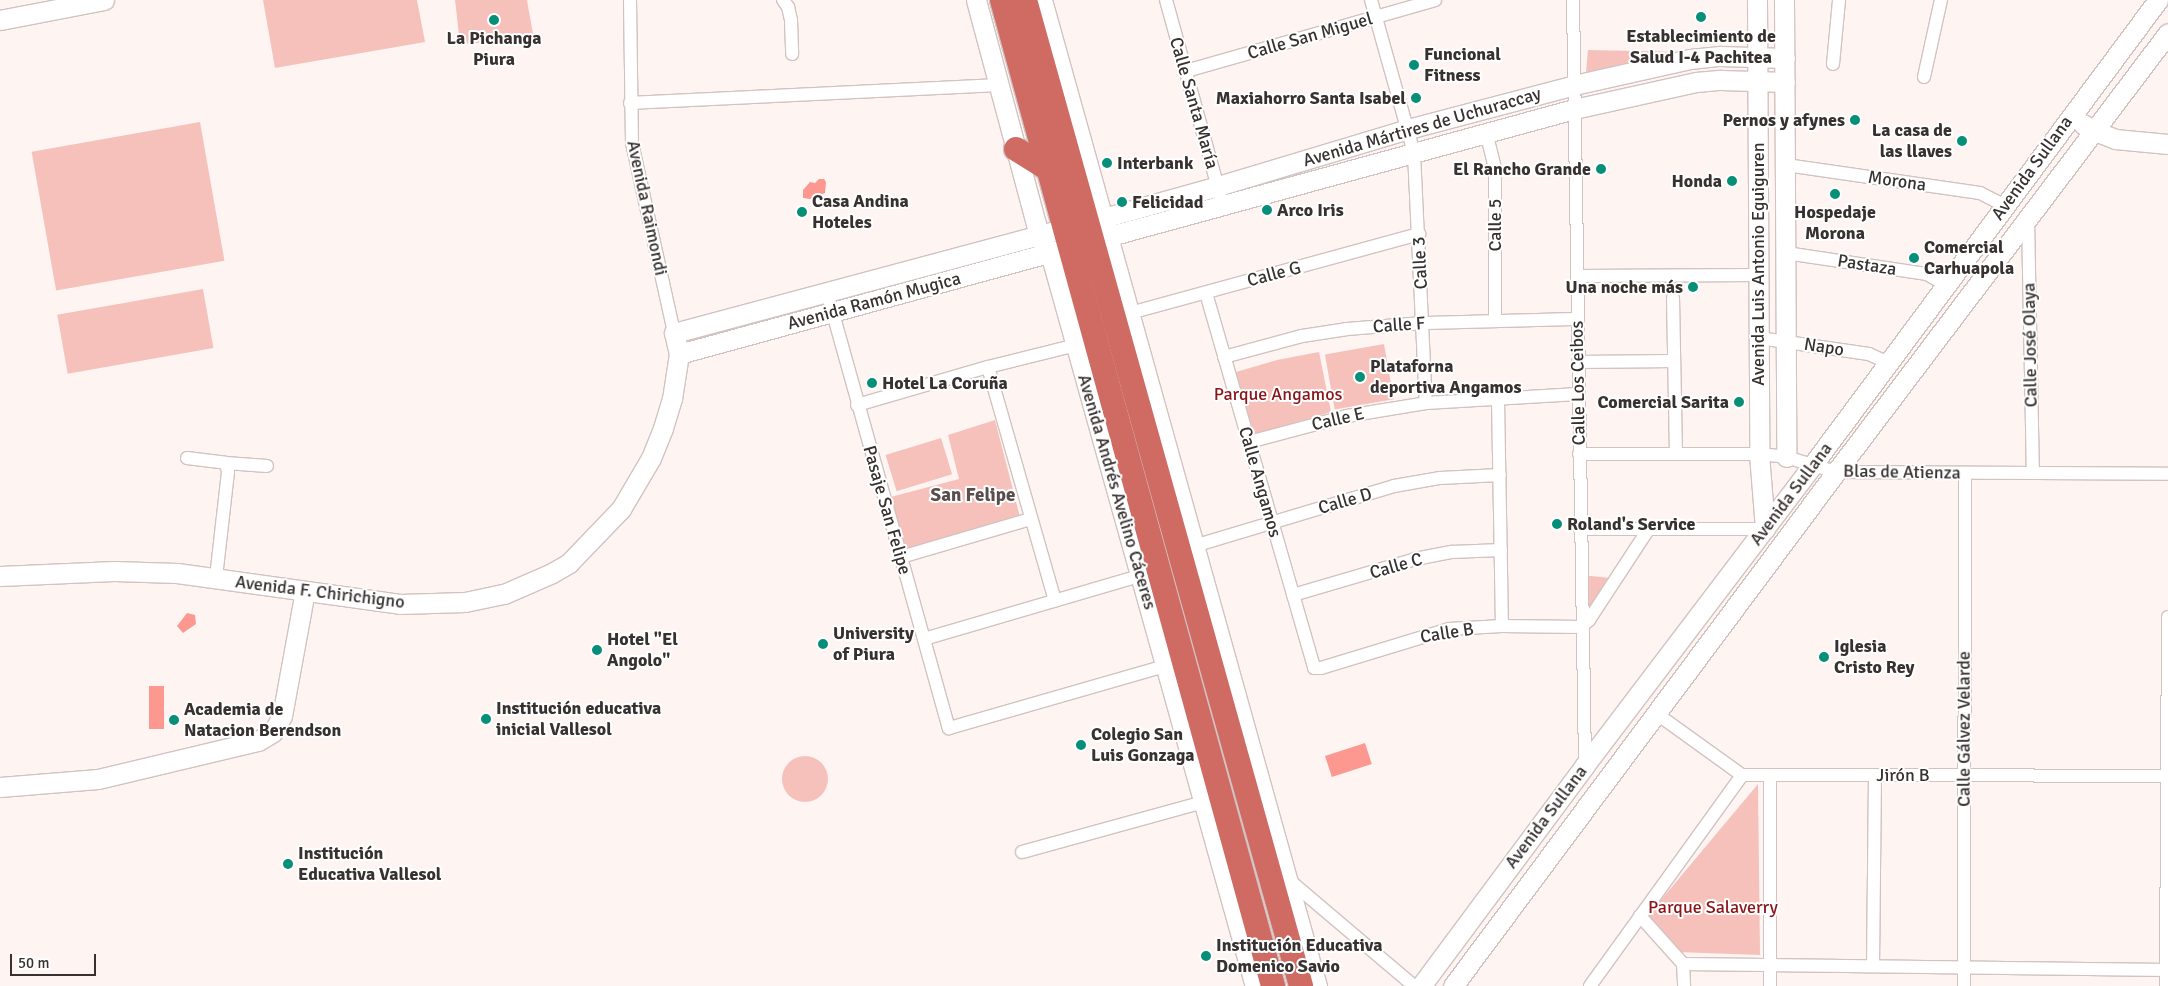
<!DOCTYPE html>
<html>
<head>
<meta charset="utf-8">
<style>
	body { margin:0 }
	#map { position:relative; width:2168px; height:986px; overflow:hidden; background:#fef5f3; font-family:Signika,sans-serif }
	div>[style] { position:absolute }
	.green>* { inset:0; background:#f7c1bb; transform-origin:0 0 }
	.round { border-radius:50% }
	.water>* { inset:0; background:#fc988f; transform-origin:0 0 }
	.roads { filter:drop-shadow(1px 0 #d2c3c1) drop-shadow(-1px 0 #d2c3c1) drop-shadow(0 1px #d2c3c1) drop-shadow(0 -1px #d2c3c1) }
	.street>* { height:12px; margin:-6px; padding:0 6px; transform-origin:6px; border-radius:6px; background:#fff }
	.secondary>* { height:19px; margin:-9.5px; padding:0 9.5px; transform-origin:9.5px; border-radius:9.5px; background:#fff }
	.highway>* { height:24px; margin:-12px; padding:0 12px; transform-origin:12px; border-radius:12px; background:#d06b64 }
	.dots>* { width:14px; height:14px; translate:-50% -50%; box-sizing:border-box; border:2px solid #fff; border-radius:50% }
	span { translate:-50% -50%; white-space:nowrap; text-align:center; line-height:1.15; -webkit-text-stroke:4px #fff; paint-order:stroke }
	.street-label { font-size:18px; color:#373130 }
	.poi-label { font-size:18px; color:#373130; font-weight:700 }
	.left { translate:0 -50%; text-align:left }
	.right { translate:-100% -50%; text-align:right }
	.park-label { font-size:18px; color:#8a1519 }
	.neighbourhood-label { font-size:19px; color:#5a4d4c; font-weight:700 }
	.scale { position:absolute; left:10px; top:954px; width:86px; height:22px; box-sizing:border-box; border:2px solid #373130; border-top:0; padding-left:6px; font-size:15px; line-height:18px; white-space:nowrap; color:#373130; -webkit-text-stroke:4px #fff; paint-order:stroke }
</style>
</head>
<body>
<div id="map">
	<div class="green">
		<div style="clip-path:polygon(263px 0,417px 0,425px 42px,275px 68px)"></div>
		<div style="clip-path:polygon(455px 0,527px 0,534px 40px,460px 44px)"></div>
		<div style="clip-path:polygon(1588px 50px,1683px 52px,1586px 72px)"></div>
		<div style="left:200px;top:122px;width:141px;height:171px;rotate:80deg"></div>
		<div style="left:203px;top:289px;width:60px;height:148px;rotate:80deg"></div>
		<div style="left:1384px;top:344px;width:56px;height:60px;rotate:80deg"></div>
		<div style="clip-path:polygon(1319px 352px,1331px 412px,1252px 436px,1236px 372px,1277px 360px)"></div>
		<div style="clip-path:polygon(995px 420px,1020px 517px,899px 552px,883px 499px,959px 479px,948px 435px)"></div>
		<div style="left:941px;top:438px;width:38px;height:58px;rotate:73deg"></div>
		<div style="clip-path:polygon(1581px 575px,1611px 578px,1581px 627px)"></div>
		<div class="round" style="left:782px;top:756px;width:46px;height:46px"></div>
		<div style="clip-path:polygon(1758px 784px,1760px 955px,1676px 952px,1645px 919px)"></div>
	</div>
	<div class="water">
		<div style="clip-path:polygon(819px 179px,824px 179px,826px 182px,825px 193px,810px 199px,803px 198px,803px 190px,810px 182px,815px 183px)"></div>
		<div style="clip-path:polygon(187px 613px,195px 615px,196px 624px,183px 633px,177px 626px)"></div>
		<div style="left:149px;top:686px;width:15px;height:43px"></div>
		<div style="left:1365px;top:743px;width:22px;height:42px;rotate:72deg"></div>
	</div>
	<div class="roads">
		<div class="street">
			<div style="left:630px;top:0;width:143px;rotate:89.2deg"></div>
			<div style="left:632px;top:143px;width:195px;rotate:77.5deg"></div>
			<div style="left:783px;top:0;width:9px;rotate:54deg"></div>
			<div style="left:788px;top:7px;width:13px;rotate:77deg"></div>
			<div style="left:791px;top:20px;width:34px;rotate:88deg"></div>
			<div style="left:1166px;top:0;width:213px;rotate:74.5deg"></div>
			<div style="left:1371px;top:0;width:159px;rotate:74.3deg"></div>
			<div style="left:1414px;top:153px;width:250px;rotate:87.3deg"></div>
			<div style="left:1573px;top:0;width:765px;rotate:89.1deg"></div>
			<div style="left:1833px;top:64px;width:64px;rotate:-84.6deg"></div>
			<div style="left:1186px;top:71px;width:259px;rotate:-15.9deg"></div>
			<div style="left:1924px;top:77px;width:79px;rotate:-77.6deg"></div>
			<div style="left:630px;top:103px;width:369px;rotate:-2.8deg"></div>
			<div style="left:1486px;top:132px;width:38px;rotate:76deg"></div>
			<div style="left:1495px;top:169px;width:151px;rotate:90deg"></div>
			<div style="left:1786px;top:165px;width:196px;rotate:8.2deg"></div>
			<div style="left:1980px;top:193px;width:28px;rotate:27deg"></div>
			<div style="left:2028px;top:218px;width:255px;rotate:88.9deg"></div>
			<div style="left:1786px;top:253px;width:143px;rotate:8.5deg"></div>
			<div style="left:1927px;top:274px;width:22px;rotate:30deg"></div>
			<div style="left:1577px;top:276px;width:181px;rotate:-0.3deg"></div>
			<div style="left:827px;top:292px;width:453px;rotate:74.4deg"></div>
			<div style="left:949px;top:728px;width:225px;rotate:-16deg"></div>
			<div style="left:1206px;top:293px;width:390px;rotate:73.9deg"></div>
			<div style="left:1314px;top:668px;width:7px"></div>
			<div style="left:1321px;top:668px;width:134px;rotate:-16.9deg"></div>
			<div style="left:1449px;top:629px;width:53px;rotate:-3.2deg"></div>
			<div style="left:1502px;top:626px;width:79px;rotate:0.7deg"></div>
			<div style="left:1581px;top:627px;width:11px;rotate:-41deg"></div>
			<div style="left:1589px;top:620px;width:108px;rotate:-56.8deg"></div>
			<div style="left:1673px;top:298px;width:156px;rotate:88.9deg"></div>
			<div style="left:1130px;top:313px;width:300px;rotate:-15.3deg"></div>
			<div style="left:1759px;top:338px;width:111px;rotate:8.3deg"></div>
			<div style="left:1869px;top:354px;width:21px;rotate:25deg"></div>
			<div style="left:1224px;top:357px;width:81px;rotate:-15.1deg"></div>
			<div style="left:1302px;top:336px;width:46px;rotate:-8.8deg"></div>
			<div style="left:1347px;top:329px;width:76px;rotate:-4.5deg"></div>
			<div style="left:1423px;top:323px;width:154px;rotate:-1.5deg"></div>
			<div style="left:1578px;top:362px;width:96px;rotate:-0.6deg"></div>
			<div style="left:988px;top:367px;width:243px;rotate:74deg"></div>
			<div style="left:1498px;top:399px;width:227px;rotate:89deg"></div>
			<div style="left:857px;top:405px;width:136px;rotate:-16.2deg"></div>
			<div style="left:988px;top:367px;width:91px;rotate:-14deg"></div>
			<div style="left:1249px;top:442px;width:101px;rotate:-14.9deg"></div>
			<div style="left:1347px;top:416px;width:80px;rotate:-9.3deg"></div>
			<div style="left:1426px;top:403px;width:152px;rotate:-3.4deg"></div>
			<div style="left:1579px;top:454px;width:180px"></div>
			<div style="left:1759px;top:454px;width:27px;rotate:6deg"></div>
			<div style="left:1786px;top:457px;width:52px;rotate:16.7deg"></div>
			<div style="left:1836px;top:472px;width:332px;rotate:0.3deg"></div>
			<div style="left:187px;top:458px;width:39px;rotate:7deg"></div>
			<div style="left:226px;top:463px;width:9px;rotate:77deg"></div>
			<div style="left:228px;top:472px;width:107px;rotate:96.5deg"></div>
			<div style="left:226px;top:463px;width:41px;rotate:4.2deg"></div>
			<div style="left:1580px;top:529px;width:185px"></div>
			<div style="left:1194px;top:546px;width:209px;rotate:-16.7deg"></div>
			<div style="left:1394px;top:486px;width:47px;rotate:-9.9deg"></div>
			<div style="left:1440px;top:478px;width:60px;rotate:-2.9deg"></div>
			<div style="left:901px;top:557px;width:135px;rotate:-16.3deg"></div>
			<div style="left:1293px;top:595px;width:127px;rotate:-16.4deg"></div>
			<div style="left:1415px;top:559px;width:38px;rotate:-11deg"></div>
			<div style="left:1452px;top:552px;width:49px;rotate:-2.3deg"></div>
			<div style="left:924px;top:639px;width:225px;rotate:-16.3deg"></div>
			<div style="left:1657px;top:714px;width:105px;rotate:35.7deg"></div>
			<div style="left:1742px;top:775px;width:426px;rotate:0.1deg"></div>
			<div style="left:1770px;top:775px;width:211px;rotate:90deg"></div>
			<div style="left:1022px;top:852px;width:188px;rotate:-15.4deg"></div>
			<div style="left:1289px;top:880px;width:164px;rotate:40.3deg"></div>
			<div style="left:1640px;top:916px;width:64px;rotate:48.1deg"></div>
			<div style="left:1683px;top:964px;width:485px;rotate:0.7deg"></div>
			<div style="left:1683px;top:964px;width:22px;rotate:87deg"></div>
			<div style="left:1873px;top:966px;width:191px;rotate:-89.4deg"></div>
			<div style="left:1590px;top:986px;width:260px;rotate:-54.2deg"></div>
			<div style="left:1964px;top:986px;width:513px;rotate:-89.89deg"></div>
			<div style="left:2166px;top:986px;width:369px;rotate:-89.7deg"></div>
		</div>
		<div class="secondary">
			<div style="left:976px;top:0;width:243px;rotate:75deg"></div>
			<div style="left:1039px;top:235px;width:21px;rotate:59deg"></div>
			<div style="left:1050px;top:253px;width:761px;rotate:74.38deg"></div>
			<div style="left:1042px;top:0;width:1024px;rotate:74.42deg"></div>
			<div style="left:1757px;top:0;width:454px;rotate:89.7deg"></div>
			<div style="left:1759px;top:454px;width:75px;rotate:85.4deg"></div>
			<div style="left:1784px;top:0;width:457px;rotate:89.7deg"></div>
			<div style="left:0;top:20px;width:106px;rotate:-10.9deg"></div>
			<div style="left:2083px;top:124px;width:11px;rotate:34deg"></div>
			<div style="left:2092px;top:130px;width:25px;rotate:21deg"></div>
			<div style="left:2115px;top:139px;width:53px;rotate:5.4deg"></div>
			<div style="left:679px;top:354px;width:928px;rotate:-15.31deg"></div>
			<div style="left:1574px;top:109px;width:125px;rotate:-12.5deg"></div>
			<div style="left:1696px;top:82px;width:25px;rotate:-5deg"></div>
			<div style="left:1721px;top:80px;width:64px;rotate:1.8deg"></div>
			<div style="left:0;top:576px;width:114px;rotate:-2.5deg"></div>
			<div style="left:114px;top:571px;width:63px;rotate:1.8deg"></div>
			<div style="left:177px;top:573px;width:225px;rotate:7.9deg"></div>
			<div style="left:400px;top:604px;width:65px;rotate:-1.8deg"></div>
			<div style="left:465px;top:602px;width:40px;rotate:-12deg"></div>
			<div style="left:504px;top:594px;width:52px;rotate:-23.6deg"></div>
			<div style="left:552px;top:573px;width:20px;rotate:-30deg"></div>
			<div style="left:569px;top:563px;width:75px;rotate:-46.1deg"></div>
			<div style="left:621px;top:509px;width:59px;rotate:-59.5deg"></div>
			<div style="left:651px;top:458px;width:32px;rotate:-68deg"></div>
			<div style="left:663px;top:428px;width:30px;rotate:-73deg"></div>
			<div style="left:672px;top:399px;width:46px;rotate:-81.2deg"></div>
			<div style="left:679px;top:354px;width:22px;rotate:-103deg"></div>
			<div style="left:674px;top:333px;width:444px;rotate:-15deg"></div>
			<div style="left:1103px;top:218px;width:119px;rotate:-15.5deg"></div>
			<div style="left:1218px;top:186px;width:198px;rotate:-16.7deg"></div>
			<div style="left:1408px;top:129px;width:172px;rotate:-14.8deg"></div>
			<div style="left:1574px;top:85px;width:119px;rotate:-12.6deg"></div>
			<div style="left:1690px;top:59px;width:30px;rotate:-6deg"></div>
			<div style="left:1720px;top:56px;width:65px;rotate:1.8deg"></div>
			<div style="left:0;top:787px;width:98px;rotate:-4.7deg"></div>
			<div style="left:98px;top:779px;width:164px;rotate:-13.4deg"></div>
			<div style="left:258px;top:741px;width:17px;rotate:-31deg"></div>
			<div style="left:273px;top:732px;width:18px;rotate:-61deg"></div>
			<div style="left:282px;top:716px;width:127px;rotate:-79.6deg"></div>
			<div style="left:1421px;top:986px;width:275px;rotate:-53.4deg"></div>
			<div style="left:1585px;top:765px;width:379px;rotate:-52.8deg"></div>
			<div style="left:1814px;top:463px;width:577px;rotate:-53.39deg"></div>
			<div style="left:1453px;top:986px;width:641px;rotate:-53.31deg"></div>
			<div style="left:1836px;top:472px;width:550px;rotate:-52.9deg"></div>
		</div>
		<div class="highway">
			<div style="left:1002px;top:0;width:1023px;rotate:74.63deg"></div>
			<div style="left:1025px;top:0;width:1024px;rotate:74.36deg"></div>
			<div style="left:1016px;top:149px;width:39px;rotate:32deg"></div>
		</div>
	</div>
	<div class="dots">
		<div style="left:1701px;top:17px;background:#068f78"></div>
		<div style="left:494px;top:20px;background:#068f78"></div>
		<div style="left:1414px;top:65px;background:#068f78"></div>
		<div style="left:1416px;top:98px;background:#068f78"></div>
		<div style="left:1855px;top:120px;background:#068f78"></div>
		<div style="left:1962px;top:141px;background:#068f78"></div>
		<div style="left:1107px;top:163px;background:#068f78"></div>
		<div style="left:1601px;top:169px;background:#068f78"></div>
		<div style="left:1732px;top:181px;background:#068f78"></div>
		<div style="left:1835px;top:194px;background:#068f78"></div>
		<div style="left:1122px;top:202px;background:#068f78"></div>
		<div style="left:1267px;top:210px;background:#068f78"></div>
		<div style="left:802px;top:212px;background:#068f78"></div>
		<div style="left:1914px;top:258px;background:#068f78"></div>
		<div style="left:1693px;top:287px;background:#068f78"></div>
		<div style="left:1360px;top:377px;background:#068f78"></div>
		<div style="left:872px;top:383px;background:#068f78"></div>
		<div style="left:1739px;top:402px;background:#068f78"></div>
		<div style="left:1557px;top:524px;background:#068f78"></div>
		<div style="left:823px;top:644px;background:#068f78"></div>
		<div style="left:597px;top:650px;background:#068f78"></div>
		<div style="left:1824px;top:657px;background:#068f78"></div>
		<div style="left:486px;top:719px;background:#068f78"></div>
		<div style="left:174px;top:720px;background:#068f78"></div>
		<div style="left:1081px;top:745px;background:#068f78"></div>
		<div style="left:288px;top:864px;background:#068f78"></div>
		<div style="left:1206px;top:956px;background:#068f78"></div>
	</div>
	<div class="street-label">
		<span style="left:1310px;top:36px;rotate:-16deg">Calle San Miguel</span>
		<span style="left:1194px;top:103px;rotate:74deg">Calle Santa María</span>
		<span style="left:1422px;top:127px;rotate:-16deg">Avenida Mártires de Uchuraccay</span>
		<span style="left:2032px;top:168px;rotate:-54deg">Avenida Sullana</span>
		<span style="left:1897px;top:181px;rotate:8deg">Morona</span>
		<span style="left:647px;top:208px;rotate:78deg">Avenida Raimondi</span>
		<span style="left:1495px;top:225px;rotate:-90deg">Calle 5</span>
		<span style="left:1420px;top:263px;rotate:-93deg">Calle 3</span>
		<span style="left:1758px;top:264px;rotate:-90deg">Avenida Luis Antonio Eguiguren</span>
		<span style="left:1867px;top:265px;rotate:9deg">Pastaza</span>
		<span style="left:1274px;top:274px;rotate:-15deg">Calle G</span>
		<span style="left:874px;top:301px;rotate:-15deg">Avenida Ramón Mugica</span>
		<span style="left:1399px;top:325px;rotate:-4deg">Calle F</span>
		<span style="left:2030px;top:345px;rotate:-91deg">Calle José Olaya</span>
		<span style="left:1824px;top:347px;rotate:9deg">Napo</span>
		<span style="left:1578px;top:383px;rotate:-91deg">Calle Los Ceibos</span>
		<span style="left:1338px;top:419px;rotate:-13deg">Calle E</span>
		<span style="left:1902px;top:472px;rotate:1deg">Blas de Atienza</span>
		<span style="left:1260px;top:482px;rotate:74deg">Calle Angamos</span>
		<span style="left:1117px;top:492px;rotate:74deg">Avenida Andrés Avelino Cáceres</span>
		<span style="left:1791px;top:494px;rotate:-53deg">Avenida Sullana</span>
		<span style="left:1345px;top:501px;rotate:-16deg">Calle D</span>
		<span style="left:887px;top:510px;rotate:74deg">Pasaje San Felipe</span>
		<span style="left:1396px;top:566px;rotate:-16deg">Calle C</span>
		<span style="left:320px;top:592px;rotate:7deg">Avenida F. Chirichigno</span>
		<span style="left:1447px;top:633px;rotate:-9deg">Calle B</span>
		<span style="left:1964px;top:729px;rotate:-90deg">Calle Gálvez Velarde</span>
		<span style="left:1903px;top:775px">Jirón B</span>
		<span style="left:1546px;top:817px;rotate:-53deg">Avenida Sullana</span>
	</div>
	<div class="poi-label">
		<span style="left:1701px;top:47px">Establecimiento de<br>Salud I-4 Pachitea</span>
		<span style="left:494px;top:49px">La Pichanga<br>Piura</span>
		<span class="left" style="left:1424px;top:65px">Funcional<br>Fitness</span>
		<span class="right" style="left:1406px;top:98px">Maxiahorro Santa Isabel</span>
		<span class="right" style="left:1845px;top:120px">Pernos y afynes</span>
		<span class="right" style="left:1952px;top:141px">La casa de<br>las llaves</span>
		<span class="left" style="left:1117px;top:163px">Interbank</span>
		<span class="right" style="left:1591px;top:169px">El Rancho Grande</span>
		<span class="right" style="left:1722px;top:181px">Honda</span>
		<span class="left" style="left:812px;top:212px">Casa Andina<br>Hoteles</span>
		<span class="left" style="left:1132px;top:202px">Felicidad</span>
		<span class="left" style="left:1277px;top:210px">Arco Iris</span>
		<span style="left:1835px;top:223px">Hospedaje<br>Morona</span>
		<span class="left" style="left:1924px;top:258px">Comercial<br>Carhuapola</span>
		<span class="right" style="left:1683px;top:287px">Una noche más</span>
		<span class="left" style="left:1370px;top:377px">Plataforna<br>deportiva Angamos</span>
		<span class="left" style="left:882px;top:383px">Hotel La Coruña</span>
		<span class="right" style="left:1729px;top:402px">Comercial Sarita</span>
		<span class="left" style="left:1567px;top:524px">Roland's Service</span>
		<span class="left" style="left:833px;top:644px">University<br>of Piura</span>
		<span class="left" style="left:607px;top:650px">Hotel "El<br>Angolo"</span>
		<span class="left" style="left:1834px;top:657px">Iglesia<br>Cristo Rey</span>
		<span class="left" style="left:496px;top:719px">Institución educativa<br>inicial Vallesol</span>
		<span class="left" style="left:184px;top:720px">Academia de<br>Natacion Berendson</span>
		<span class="left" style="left:1091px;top:745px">Colegio San<br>Luis Gonzaga</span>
		<span class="left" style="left:298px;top:864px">Institución<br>Educativa Vallesol</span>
		<span class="left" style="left:1216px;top:956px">Institución Educativa<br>Domenico Savio</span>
	</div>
	<div class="park-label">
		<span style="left:1278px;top:394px">Parque Angamos</span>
		<span style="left:1713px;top:907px">Parque Salaverry</span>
	</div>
	<div class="neighbourhood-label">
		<span style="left:973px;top:496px">San Felipe</span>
	</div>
	<div class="scale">50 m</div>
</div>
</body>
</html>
